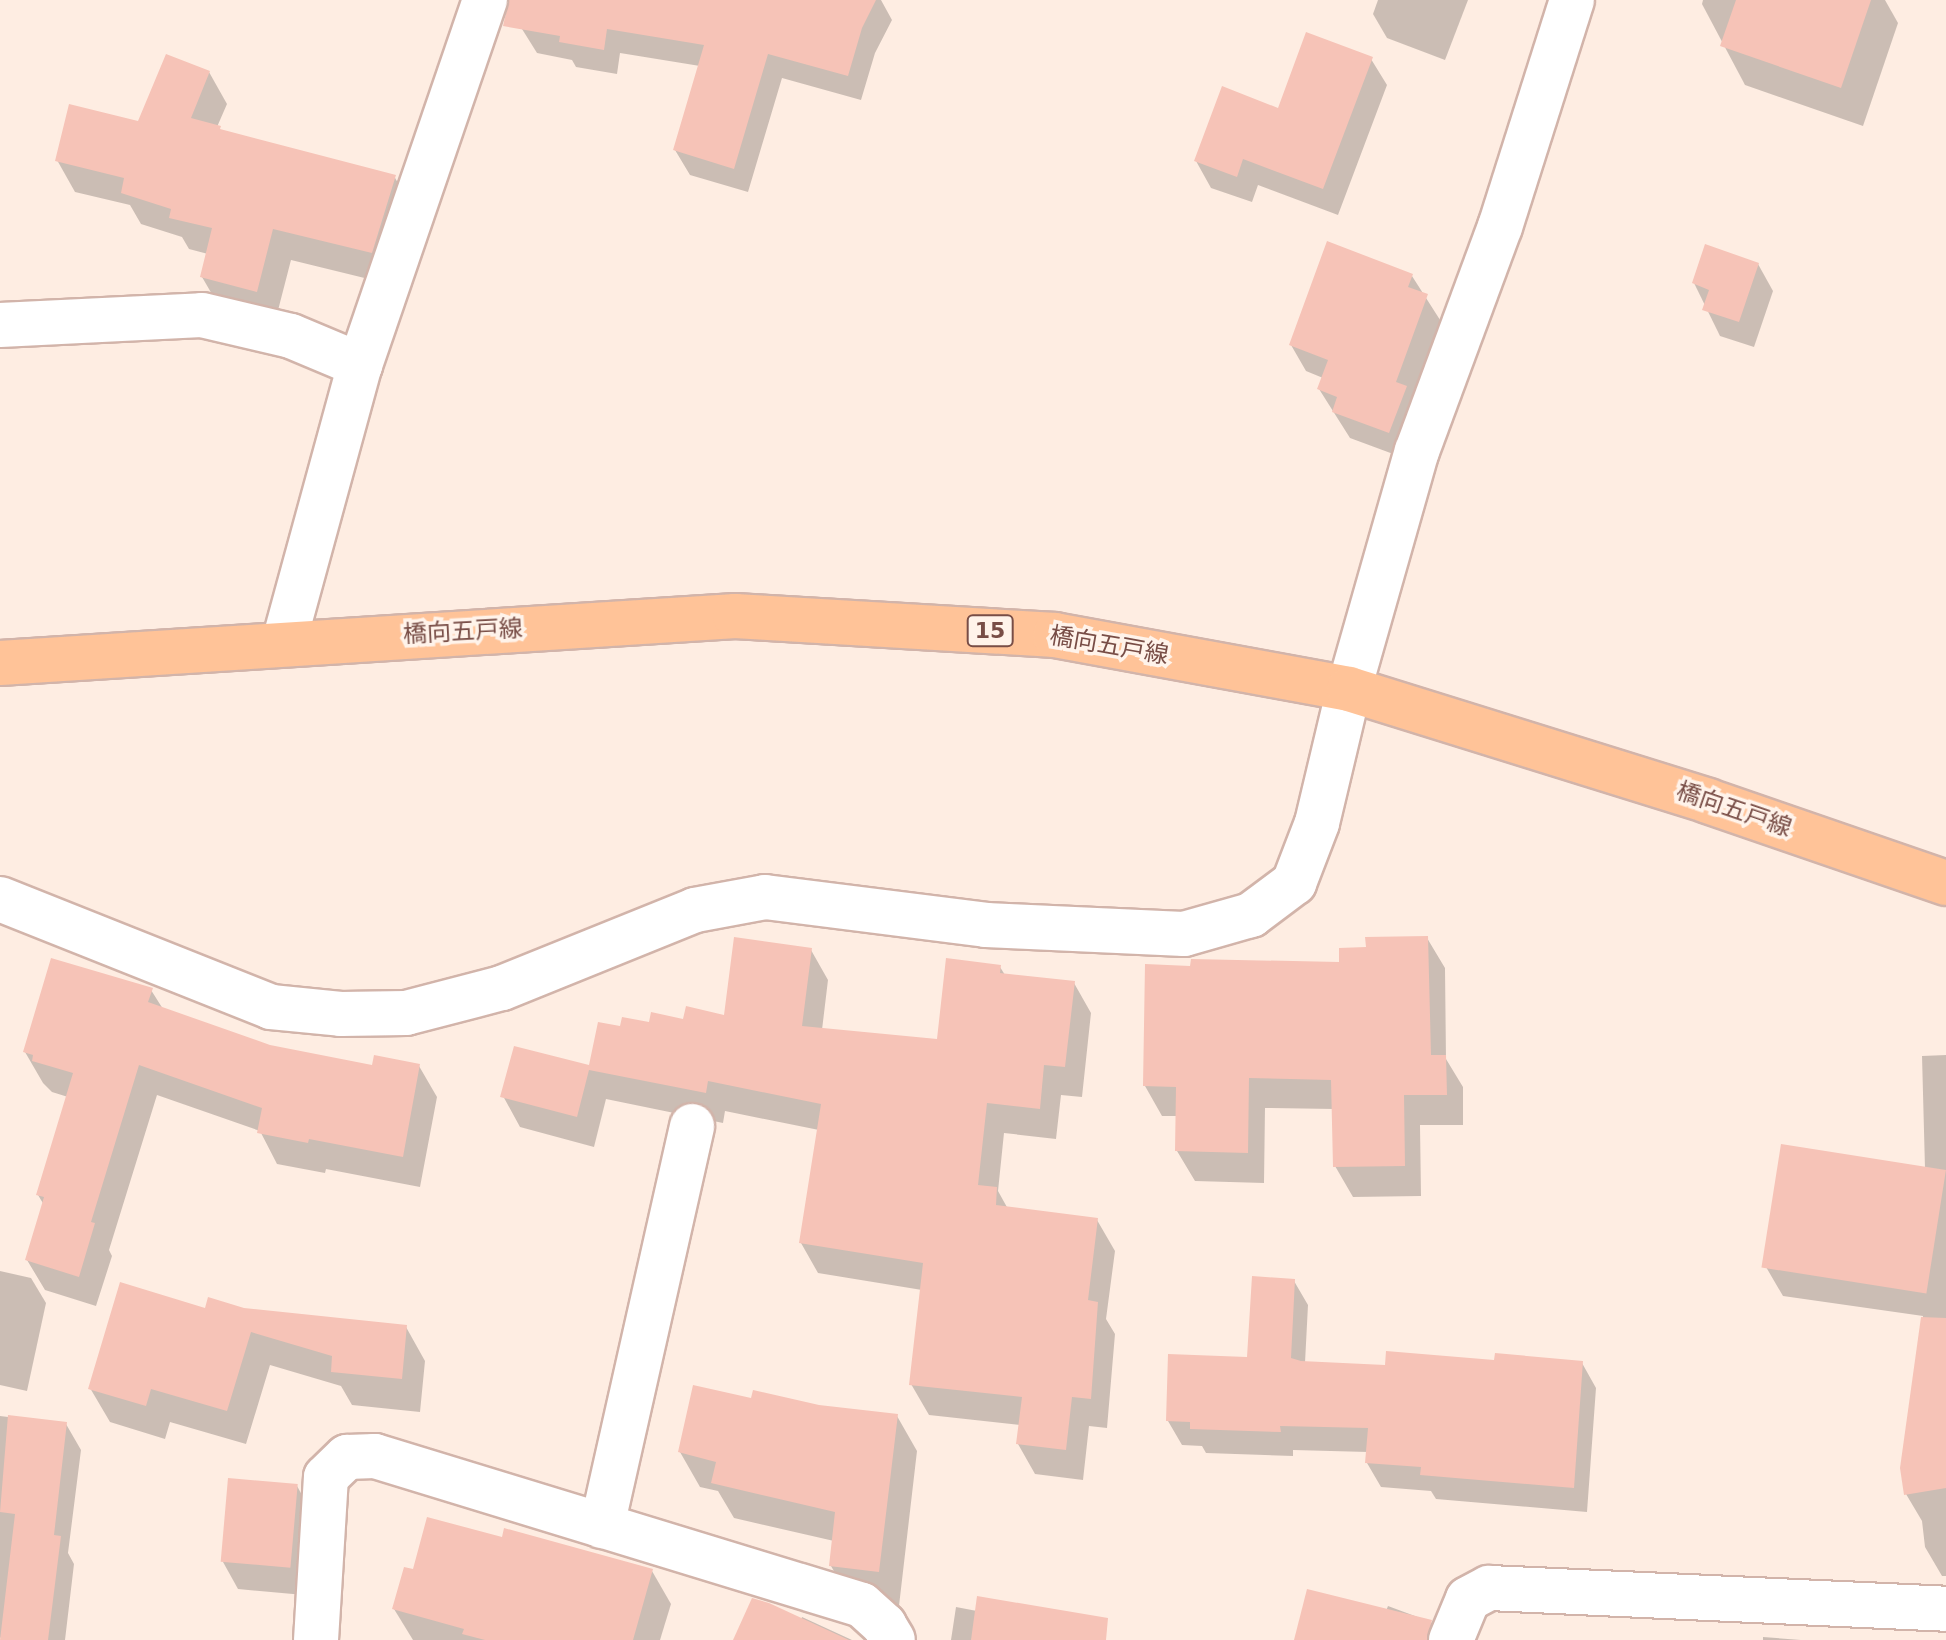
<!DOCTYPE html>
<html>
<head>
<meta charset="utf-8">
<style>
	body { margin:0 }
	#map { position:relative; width:1946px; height:1640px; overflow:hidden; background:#feede2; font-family:"DejaVu Sans","Noto Sans JP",sans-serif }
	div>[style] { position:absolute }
	.shadow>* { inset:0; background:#0003 }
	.building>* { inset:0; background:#f6c3b7; transform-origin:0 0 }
	.roads { filter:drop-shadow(2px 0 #d2b4aa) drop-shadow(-2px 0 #d2b4aa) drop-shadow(0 2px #d2b4aa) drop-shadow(0 -2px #d2b4aa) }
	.street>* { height:44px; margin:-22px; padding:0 22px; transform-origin:22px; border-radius:22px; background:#fff }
	.primary>* { height:44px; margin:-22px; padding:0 22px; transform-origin:22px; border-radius:22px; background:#ffc398 }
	span { translate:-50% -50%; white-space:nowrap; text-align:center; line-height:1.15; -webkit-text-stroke:7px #fff3ea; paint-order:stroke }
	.shield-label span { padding:2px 6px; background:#fff3ea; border:2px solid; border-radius:6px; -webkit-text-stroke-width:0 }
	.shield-label { font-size:22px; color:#784d46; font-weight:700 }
	.street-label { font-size:24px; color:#784d46 }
</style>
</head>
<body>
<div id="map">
	<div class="shadow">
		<div style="clip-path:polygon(527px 0,881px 0,892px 20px,875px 53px,861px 100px,782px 78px,748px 192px,690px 175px,675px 150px,700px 66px,620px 53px,617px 74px,576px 67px,572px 60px,537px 53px,522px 29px)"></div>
		<div style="clip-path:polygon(1378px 0,1468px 0,1445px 60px,1387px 38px,1373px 14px)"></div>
		<div style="clip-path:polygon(1703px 0,1885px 0,1898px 23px,1863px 126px,1745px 85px,1702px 4px)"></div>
		<div style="clip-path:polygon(1371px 59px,1387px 85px,1338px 215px,1258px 185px,1252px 202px,1211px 188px,1196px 161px)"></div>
		<div style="clip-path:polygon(209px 72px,227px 104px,217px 127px,222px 132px,394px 176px,412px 208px,389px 284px,291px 260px,275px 322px,220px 308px,202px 277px,208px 254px,189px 249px,182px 237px,141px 224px,130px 205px,75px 192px,57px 160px,140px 123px)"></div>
		<div style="clip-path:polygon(1758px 264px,1773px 291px,1754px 347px,1720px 336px,1694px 283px)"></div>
		<div style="clip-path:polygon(1412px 276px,1442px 323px,1404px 458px,1350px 438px,1319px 389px,1323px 378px,1306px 371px,1291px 345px)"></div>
		<div style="clip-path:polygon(1427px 938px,1445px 968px,1446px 1059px,1463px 1087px,1463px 1125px,1420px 1125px,1421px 1196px,1353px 1197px,1335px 1166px,1334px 1109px,1265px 1108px,1264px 1183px,1195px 1181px,1177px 1151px,1178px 1116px,1162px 1116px,1145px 1086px,1192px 968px,1341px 964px,1368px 949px)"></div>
		<div style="clip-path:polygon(811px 950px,828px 980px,822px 1030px,939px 1041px,1000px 967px,1005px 975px,1074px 983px,1091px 1013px,1082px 1097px,1061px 1095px,1056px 1139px,1004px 1133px,998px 1191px,1008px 1209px,1097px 1220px,1115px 1251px,1106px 1319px,1115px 1334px,1107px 1428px,1089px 1426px,1083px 1480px,1035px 1474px,1018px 1444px,1020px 1425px,929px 1415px,911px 1384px,922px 1290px,818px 1273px,801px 1243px,819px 1130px,725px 1111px,723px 1123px,606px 1099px,594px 1147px,520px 1127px,503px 1096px,590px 1068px,622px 1029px,725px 1017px)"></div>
		<div style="clip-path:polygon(151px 990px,163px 1009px,270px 1047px,374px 1067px,419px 1066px,437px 1097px,420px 1187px,326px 1169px,325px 1173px,277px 1164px,260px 1131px,157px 1095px,109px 1250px,112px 1256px,96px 1306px,45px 1290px,27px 1260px,44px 1205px,38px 1195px,68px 1097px,52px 1092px,43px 1083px,25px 1052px)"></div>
		<div style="clip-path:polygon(1946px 1055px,1946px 1576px,1942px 1576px,1925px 1547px,1922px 1521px,1906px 1494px,1902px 1468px,1923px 1316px,1783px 1296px,1766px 1267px,1925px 1169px,1922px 1056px)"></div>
		<div style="clip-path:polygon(0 1271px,31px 1278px,46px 1303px,27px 1391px,0 1385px)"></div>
		<div style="clip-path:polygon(1294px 1281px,1308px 1305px,1305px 1363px,1387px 1367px,1496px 1362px,1582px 1363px,1596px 1388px,1587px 1512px,1436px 1499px,1431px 1491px,1381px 1487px,1367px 1463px,1368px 1452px,1293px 1450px,1293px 1456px,1206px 1453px,1202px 1446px,1182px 1445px,1168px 1421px,1248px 1359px)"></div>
		<div style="clip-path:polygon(207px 1310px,243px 1310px,406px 1327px,425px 1361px,420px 1412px,352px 1405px,341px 1386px,270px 1365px,246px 1444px,170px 1422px,165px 1439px,110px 1422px,90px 1388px)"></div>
		<div style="clip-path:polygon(752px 1400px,897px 1416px,917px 1451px,899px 1606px,851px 1601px,831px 1566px,834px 1541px,734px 1518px,718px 1491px,700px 1487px,680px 1452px)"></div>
		<div style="clip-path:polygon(0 1416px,66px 1424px,81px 1450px,68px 1553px,74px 1564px,65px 1640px,2px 1640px,0 1637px)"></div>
		<div style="clip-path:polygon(297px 1486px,312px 1513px,304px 1595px,238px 1589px,223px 1562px)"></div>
		<div style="clip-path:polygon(503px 1540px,652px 1571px,671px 1604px,660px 1640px,413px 1640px,394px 1609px,414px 1572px)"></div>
		<div style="clip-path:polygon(1388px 1606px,1431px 1622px,1441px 1640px,1296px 1640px,1386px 1611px)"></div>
		<div style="clip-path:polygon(956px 1607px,977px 1611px,1104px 1640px,951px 1640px)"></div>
		<div style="clip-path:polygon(802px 1617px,852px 1640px,735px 1640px,801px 1620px)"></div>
		<div style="clip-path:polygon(1763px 1637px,1801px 1640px,1763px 1640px)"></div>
	</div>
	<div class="building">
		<div style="clip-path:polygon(509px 0,876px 0,862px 28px,848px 76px,768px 54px,734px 169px,673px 150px,704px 45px,607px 29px,604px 50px,559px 42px,560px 36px,503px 26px)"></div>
		<div style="clip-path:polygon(1736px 0,1871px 0,1841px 88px,1720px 46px)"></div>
		<div style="clip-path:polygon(1306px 32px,1373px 57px,1323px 189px,1243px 159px,1237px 177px,1194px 161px,1222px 86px,1278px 108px)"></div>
		<div style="clip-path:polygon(166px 54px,210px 71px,191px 118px,221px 126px,220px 129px,396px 175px,372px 253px,273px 229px,257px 292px,200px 277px,212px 228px,169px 218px,171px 209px,121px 193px,124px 178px,55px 161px,69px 104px,138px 121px)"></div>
		<div style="clip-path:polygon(1327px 241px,1413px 274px,1408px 287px,1428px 294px,1396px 382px,1407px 386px,1389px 433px,1332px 412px,1337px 397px,1317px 389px,1328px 360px,1289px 345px)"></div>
		<div style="clip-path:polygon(1705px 244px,1759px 263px,1739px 322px,1702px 310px,1709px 290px,1692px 283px)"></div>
		<div style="clip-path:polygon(1428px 936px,1431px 1055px,1446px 1055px,1447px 1095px,1404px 1095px,1405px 1166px,1333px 1167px,1331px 1080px,1249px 1078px,1248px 1153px,1175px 1151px,1176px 1087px,1143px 1086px,1145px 964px,1190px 966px,1191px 959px,1339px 962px,1339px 948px,1366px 947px,1365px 937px)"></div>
		<div style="clip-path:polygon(734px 937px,812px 948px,802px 1026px,937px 1039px,946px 958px,1001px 965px,1000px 973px,1075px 981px,1065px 1067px,1044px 1065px,1040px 1109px,987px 1103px,978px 1185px,997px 1187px,996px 1205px,1098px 1218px,1088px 1300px,1098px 1302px,1091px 1399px,1072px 1397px,1066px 1450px,1016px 1444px,1022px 1397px,909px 1385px,923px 1263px,799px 1243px,821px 1104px,708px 1081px,706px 1093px,589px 1070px,577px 1117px,500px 1097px,514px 1046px,589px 1065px,598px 1022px,620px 1026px,622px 1017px,649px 1022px,651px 1012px,683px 1019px,686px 1006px,724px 1015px)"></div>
		<div style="clip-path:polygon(51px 958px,153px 988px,148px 1002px,270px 1045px,372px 1065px,374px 1055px,420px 1064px,403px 1157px,309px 1139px,308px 1143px,257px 1133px,262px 1108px,139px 1065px,91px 1222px,95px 1223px,79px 1277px,25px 1260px,44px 1197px,36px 1195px,73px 1073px,32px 1061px,33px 1055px,23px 1052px)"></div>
		<div style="left:1781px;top:1144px;width:167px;height:125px;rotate:9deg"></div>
		<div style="clip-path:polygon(1252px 1276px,1295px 1279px,1291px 1358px,1301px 1361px,1385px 1365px,1386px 1351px,1494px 1360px,1495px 1353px,1583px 1361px,1574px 1488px,1420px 1475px,1421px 1467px,1365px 1463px,1368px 1428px,1280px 1426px,1281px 1432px,1190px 1429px,1190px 1422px,1166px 1421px,1168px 1354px,1247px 1357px)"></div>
		<div style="clip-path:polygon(120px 1282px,205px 1308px,208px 1297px,244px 1308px,407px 1325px,402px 1379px,331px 1372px,332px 1356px,251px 1332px,227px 1411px,151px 1389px,146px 1406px,88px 1389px)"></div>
		<div style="clip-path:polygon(1921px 1317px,1946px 1318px,1946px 1488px,1904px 1495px,1900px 1468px)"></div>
		<div style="clip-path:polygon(693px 1385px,751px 1398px,753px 1390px,819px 1405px,898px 1414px,879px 1572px,829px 1566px,835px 1512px,711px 1483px,716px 1462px,678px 1452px)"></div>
		<div style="clip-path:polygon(8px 1415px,67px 1422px,54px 1535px,61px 1536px,48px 1640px,0 1640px,15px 1514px,0 1512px)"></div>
		<div style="left:228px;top:1478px;width:70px;height:84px;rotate:5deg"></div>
		<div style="clip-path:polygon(427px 1517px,502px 1537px,504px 1528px,653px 1569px,633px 1640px,485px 1640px,462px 1634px,464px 1629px,392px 1609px,404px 1567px,413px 1569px)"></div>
		<div style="clip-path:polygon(1307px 1589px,1432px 1620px,1427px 1640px,1294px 1640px)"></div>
		<div style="clip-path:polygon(977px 1596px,1108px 1618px,1106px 1640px,971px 1640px)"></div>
		<div style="clip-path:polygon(752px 1598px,769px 1603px,849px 1640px,733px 1640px)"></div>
	</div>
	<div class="roads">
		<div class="street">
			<div style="left:0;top:325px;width:202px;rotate:-2.8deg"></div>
			<div style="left:202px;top:315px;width:91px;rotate:13.3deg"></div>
			<div style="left:291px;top:336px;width:75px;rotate:22.8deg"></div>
			<div style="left:284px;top:642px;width:287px;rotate:-74.7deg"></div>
			<div style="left:360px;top:365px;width:386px;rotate:-71.1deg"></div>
			<div style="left:0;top:899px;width:292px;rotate:21.7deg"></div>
			<div style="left:271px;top:1007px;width:70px;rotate:5.7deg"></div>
			<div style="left:341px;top:1014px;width:65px;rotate:-0.9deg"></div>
			<div style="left:406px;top:1013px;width:99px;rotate:-14.6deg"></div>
			<div style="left:502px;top:988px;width:208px;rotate:-22deg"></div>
			<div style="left:695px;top:910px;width:71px;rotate:-10.5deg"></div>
			<div style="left:765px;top:897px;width:223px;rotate:7.2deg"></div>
			<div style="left:986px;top:925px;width:198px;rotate:2.6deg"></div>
			<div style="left:1184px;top:934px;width:70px;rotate:-15.8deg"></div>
			<div style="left:1251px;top:915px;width:54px;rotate:-36.7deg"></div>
			<div style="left:1294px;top:883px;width:64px;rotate:-69deg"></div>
			<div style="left:1317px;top:823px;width:138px;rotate:-76.6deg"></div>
			<div style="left:1349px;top:689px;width:248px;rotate:-74.1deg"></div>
			<div style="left:1417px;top:451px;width:239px;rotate:-69.7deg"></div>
			<div style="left:1500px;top:227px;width:238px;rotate:-72.4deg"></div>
			<div style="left:602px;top:1526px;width:410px;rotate:-77.3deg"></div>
			<div style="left:316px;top:1640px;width:163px;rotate:-86.5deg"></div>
			<div style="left:326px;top:1477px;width:29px;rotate:-44deg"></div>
			<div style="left:347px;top:1457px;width:28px;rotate:-2deg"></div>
			<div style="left:375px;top:1456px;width:509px;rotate:17.01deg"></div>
			<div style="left:862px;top:1605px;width:30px;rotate:42deg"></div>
			<div style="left:884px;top:1625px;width:17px;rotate:59deg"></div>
			<div style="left:1451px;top:1640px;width:44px;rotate:-67.5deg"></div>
			<div style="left:1468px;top:1599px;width:24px;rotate:-28deg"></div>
			<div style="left:1489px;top:1588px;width:457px;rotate:2.6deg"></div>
		</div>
		<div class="primary">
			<div style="left:0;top:663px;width:737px;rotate:-3.66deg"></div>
			<div style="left:735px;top:616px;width:321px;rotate:3.4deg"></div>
			<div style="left:1055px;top:635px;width:299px;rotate:10.4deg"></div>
			<div style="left:1349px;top:689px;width:376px;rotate:17.3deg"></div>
			<div style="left:1708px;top:801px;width:252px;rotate:19deg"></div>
		</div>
	</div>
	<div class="shield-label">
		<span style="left:990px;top:631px">15</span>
	</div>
	<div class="street-label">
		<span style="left:463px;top:632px;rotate:-3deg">橋向五戸線</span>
		<span style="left:1109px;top:646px;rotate:10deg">橋向五戸線</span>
		<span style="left:1734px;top:810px;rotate:19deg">橋向五戸線</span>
	</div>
</div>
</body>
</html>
